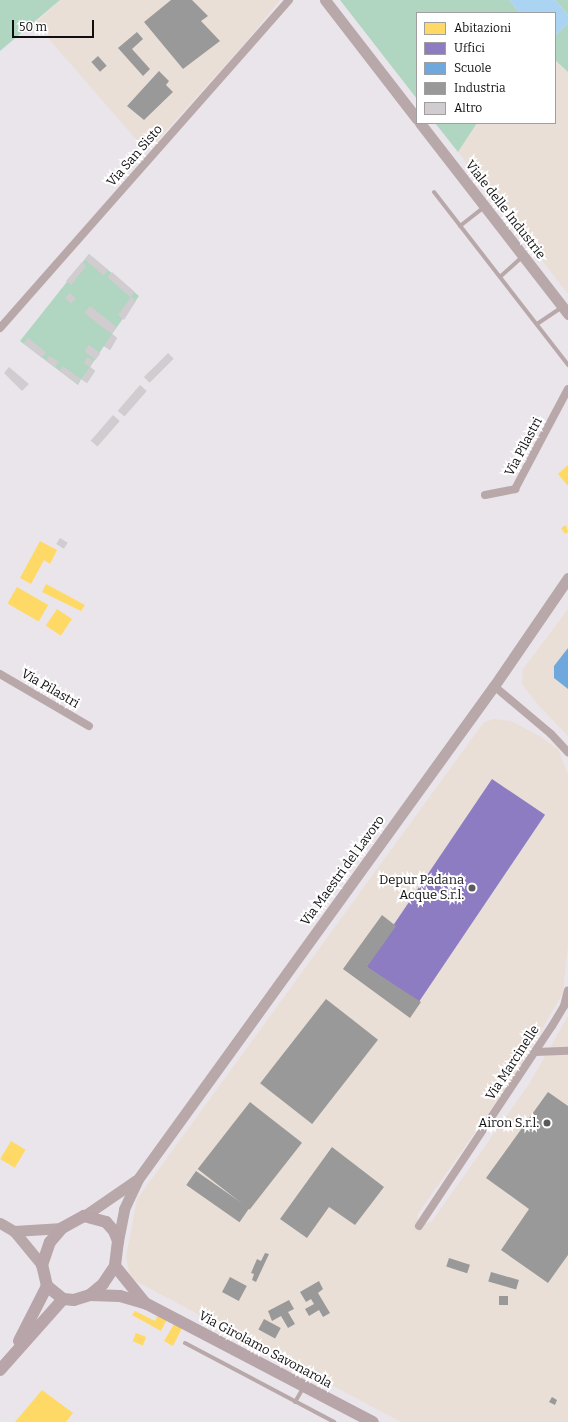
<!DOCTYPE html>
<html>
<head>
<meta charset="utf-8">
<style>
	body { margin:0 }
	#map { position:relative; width:568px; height:1422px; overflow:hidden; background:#eae5ea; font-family:Bitter,serif }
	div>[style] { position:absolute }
	.industrial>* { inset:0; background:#eadfd7 }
	.green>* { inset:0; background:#b0d6c2 }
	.water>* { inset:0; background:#abd4f2 }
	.homes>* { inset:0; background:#ffd966; transform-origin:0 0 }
	.offices>* { inset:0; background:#8e7cc3; transform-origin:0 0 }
	.schools>* { inset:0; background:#6fa8dc }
	.industry>* { inset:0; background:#999; transform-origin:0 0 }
	.building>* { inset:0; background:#d0cccf; transform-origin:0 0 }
	.service>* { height:4px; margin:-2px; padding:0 2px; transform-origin:2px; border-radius:2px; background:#b8a8aa }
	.minor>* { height:8px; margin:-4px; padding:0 4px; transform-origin:4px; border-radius:4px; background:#b8a8aa }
	.tertiary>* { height:11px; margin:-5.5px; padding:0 5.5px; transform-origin:5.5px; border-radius:5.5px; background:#b8a8aa }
	.secondary>* { height:12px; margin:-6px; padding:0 6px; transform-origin:6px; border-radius:6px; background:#b7a5a9 }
	.dots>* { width:11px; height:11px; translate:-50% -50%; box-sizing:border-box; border:2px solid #fff; border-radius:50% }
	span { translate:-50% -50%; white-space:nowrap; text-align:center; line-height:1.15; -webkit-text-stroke:4px #fff; paint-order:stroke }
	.street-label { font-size:13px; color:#100e10 }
	.poi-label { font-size:13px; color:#100e10 }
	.right { translate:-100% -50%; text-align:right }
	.legend { position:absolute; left:416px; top:12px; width:140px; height:112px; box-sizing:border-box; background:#fff; border:1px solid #9f9f9f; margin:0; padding:5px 7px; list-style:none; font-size:12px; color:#100e10 }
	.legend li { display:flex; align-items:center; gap:8px; height:20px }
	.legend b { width:20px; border:1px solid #9f9f9f }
	.scale { position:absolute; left:12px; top:20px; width:82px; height:18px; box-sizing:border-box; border:2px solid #100e10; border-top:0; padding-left:5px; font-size:12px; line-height:14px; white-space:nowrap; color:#100e10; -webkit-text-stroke:3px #fff; paint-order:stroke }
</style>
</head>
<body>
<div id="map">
	<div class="industrial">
		<div style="clip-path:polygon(60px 0,280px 0,247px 41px,147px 152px,35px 23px)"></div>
		<div style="clip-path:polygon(555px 60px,568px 72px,568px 294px,458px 152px,477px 123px,555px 123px)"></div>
		<div style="clip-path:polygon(568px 609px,568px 736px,539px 706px,522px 684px,523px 669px)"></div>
		<div style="clip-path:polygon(494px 719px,511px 721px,538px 735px,558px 749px,568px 775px,568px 945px,563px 993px,515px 1075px,417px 1215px,419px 1221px,425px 1224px,432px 1221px,529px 1084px,568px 1016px,568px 1422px,401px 1422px,130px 1278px,126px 1256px,137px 1199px,484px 722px)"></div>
	</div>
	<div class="green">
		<div style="clip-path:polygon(0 0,60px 0,0 51px)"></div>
		<div style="clip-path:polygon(340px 0,509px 0,520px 13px,417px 13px,417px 99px)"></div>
		<div style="clip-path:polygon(555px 0,568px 0,568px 15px)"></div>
		<div style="clip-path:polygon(568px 23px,568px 72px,555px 60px,555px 36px)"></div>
		<div style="clip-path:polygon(435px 123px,477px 123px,458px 152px)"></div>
		<div style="clip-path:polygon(89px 254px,139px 296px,112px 334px,117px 338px,110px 350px,104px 346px,90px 367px,95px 371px,87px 383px,81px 379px,78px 385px,20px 341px)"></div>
	</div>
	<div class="water">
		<div style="clip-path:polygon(509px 0,555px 0,568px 15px,568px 23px,555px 36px,555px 13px,520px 13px)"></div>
	</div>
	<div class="homes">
		<div style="clip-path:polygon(568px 465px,568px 486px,558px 474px)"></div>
		<div style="clip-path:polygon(566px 525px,568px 532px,565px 534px,561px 528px)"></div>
		<div style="clip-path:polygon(40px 541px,57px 550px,50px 564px,44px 560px,31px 584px,20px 578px)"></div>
		<div style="clip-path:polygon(46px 584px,85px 605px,81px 611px,42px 592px)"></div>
		<div style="left:17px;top:587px;width:36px;height:19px;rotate:30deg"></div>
		<div style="left:57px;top:609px;width:18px;height:20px;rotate:34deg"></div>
		<div style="left:11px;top:1141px;width:17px;height:21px;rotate:31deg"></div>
		<div style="clip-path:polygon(135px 1311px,155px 1321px,158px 1315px,167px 1319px,161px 1331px,132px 1315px)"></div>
		<div style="clip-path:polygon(174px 1324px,182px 1328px,173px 1346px,164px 1341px)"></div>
		<div style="left:136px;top:1333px;width:11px;height:9px;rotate:22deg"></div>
		<div style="clip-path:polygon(42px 1390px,73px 1413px,66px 1422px,15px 1422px)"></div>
	</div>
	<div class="offices">
		<div style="left:492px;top:779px;width:64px;height:226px;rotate:34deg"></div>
	</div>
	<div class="schools">
		<div style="clip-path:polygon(568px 648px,568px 689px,554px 678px,554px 666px)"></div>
	</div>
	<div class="industry">
		<div style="clip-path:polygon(171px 0,192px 0,208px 16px,201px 21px,220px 41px,183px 69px,144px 22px)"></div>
		<div style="clip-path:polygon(137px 32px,143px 39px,132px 49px,150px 69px,143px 76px,118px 48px)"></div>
		<div style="left:98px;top:56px;width:13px;height:9px;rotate:48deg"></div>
		<div style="clip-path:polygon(159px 71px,169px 81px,166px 85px,173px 92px,144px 120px,127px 106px)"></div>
		<div style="clip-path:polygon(382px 915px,396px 926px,367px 967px,421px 1002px,410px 1018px,343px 969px)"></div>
		<div style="left:326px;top:999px;width:66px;height:107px;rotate:38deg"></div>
		<div style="clip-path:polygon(548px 1092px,568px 1106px,568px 1255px,548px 1283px,501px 1250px,529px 1209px,486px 1178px)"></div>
		<div style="left:250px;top:1102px;width:66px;height:85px;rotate:38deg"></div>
		<div style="clip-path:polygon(332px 1147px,384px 1187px,355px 1225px,329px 1207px,307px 1238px,280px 1219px)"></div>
		<div style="left:196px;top:1171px;width:65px;height:17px;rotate:35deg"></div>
		<div style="clip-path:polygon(265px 1253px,269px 1254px,256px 1282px,252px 1280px,254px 1274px,251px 1273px,257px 1259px,261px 1261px)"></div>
		<div style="left:449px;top:1258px;width:22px;height:9px;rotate:18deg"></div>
		<div style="left:491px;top:1272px;width:29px;height:10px;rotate:16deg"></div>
		<div style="left:230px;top:1277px;width:19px;height:17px;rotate:28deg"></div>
		<div style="clip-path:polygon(319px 1281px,323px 1289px,318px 1293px,330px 1313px,323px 1317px,319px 1310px,309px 1316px,305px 1309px,314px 1304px,311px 1299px,306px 1302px,300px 1292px)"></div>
		<div style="left:508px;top:1296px;width:9px;height:9px;rotate:90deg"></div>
		<div style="clip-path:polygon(289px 1300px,294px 1309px,288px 1312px,295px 1324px,288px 1328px,281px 1316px,272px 1321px,268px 1311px)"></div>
		<div style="left:264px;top:1319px;width:19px;height:12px;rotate:28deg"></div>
		<div style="clip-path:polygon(552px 1397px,557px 1400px,555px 1405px,549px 1402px)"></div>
	</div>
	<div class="building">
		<div style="left:89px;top:254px;width:25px;height:7px;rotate:40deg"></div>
		<div style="clip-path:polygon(82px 262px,86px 266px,71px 285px,66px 281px)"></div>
		<div style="left:112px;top:272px;width:30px;height:7px;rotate:41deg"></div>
		<div style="left:70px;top:293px;width:8px;height:7px;rotate:45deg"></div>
		<div style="clip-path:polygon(131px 297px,136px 301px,124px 320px,118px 315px)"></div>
		<div style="left:90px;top:306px;width:34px;height:9px;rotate:38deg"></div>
		<div style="clip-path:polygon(112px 334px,117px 338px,110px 350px,104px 346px)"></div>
		<div style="left:28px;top:338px;width:23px;height:7px;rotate:38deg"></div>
		<div style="left:89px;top:345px;width:14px;height:8px;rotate:36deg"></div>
		<div style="left:168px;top:353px;width:8px;height:34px;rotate:45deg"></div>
		<div style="clip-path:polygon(49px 356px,59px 362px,55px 367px,46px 361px)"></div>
		<div style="clip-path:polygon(87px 357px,93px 361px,90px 367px,84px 363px)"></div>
		<div style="left:63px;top:366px;width:22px;height:6px;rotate:36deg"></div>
		<div style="clip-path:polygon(9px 367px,29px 384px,22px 391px,4px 373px)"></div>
		<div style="clip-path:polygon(90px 367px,95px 371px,87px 383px,81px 379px)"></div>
		<div style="left:140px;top:385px;width:9px;height:34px;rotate:41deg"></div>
		<div style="left:113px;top:415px;width:9px;height:34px;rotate:41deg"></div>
		<div style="left:60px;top:538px;width:9px;height:7px;rotate:32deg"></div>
	</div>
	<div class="service">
		<div style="left:434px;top:192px;width:219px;rotate:52.2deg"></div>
		<div style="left:460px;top:226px;width:31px;rotate:-38deg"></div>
		<div style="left:501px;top:276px;width:28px;rotate:-42deg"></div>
		<div style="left:537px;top:324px;width:30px;rotate:-34deg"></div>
		<div style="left:185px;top:1343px;width:169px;rotate:27.9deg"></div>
		<div style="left:295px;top:1402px;width:16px;rotate:-60deg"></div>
	</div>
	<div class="minor">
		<div style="left:0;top:328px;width:437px;rotate:-48.6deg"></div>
		<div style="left:485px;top:495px;width:31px;rotate:-11deg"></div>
		<div style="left:515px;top:489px;width:113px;rotate:-62.1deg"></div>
		<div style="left:0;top:674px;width:103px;rotate:30.3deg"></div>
		<div style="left:494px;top:686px;width:75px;rotate:40.1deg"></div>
		<div style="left:551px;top:734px;width:25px;rotate:47deg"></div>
		<div style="left:535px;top:1052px;width:33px;rotate:-2deg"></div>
		<div style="left:419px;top:1226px;width:240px;rotate:-56.4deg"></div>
		<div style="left:552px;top:1026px;width:23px;rotate:-59deg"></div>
		<div style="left:564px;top:1006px;width:16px;rotate:-76deg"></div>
	</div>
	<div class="tertiary">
		<div style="left:325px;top:0;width:150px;rotate:52.3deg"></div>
		<div style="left:420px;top:123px;width:242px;rotate:52.2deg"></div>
		<div style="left:84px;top:1216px;width:62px;rotate:-34.5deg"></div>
		<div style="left:0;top:1223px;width:16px;rotate:30deg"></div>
		<div style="left:14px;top:1231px;width:44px;rotate:50.5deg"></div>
		<div style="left:14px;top:1231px;width:48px;rotate:-3.6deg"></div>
		<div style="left:118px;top:1241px;width:33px;rotate:-79deg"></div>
		<div style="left:124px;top:1209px;width:33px;rotate:-65deg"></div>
		<div style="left:138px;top:1179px;width:608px;rotate:-54.17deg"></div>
		<div style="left:494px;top:686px;width:131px;rotate:-55.6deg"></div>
	</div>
	<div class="secondary">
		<div style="left:84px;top:1216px;width:23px;rotate:15deg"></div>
		<div style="left:106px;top:1222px;width:12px;rotate:48deg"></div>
		<div style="left:114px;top:1231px;width:11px;rotate:68deg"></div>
		<div style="left:118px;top:1241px;width:25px;rotate:97deg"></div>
		<div style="left:115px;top:1266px;width:22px;rotate:124deg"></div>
		<div style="left:103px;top:1284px;width:17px;rotate:140deg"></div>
		<div style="left:90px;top:1295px;width:17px;rotate:163deg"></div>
		<div style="left:74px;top:1300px;width:11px;rotate:-175deg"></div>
		<div style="left:63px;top:1299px;width:21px;rotate:-141deg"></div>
		<div style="left:47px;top:1286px;width:22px;rotate:-103deg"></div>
		<div style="left:42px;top:1265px;width:24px;rotate:-71deg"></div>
		<div style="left:50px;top:1242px;width:18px;rotate:-49deg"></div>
		<div style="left:62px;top:1228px;width:25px;rotate:-29deg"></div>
		<div style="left:115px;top:1266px;width:48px;rotate:51deg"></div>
		<div style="left:90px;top:1295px;width:30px;rotate:2deg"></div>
		<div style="left:120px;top:1296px;width:26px;rotate:16deg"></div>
		<div style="left:145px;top:1303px;width:257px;rotate:27.6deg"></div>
		<div style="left:19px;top:1341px;width:62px;rotate:-63deg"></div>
		<div style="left:0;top:1370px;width:95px;rotate:-48.4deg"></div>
	</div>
	<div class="dots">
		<div style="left:472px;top:888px;background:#5c595c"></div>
		<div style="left:547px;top:1123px;background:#5c595c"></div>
	</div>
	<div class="street-label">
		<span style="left:135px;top:156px;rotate:-49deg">Via San Sisto</span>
		<span style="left:505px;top:210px;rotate:52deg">Viale delle Industrie</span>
		<span style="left:524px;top:447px;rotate:-62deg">Via Pilastri</span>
		<span style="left:50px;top:689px;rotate:30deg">Via Pilastri</span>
		<span style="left:343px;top:871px;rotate:-54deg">Via Maestri del Lavoro</span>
		<span style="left:513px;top:1063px;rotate:-57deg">Via Marcinelle</span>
		<span style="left:265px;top:1350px;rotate:28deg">Via Girolamo Savonarola</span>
	</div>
	<div class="poi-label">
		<span class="right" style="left:464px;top:888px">Depur Padana<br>Acque S.r.l.</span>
		<span class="right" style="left:539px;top:1123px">Airon S.r.l.</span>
	</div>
	<ul class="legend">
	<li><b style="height:11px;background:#ffd966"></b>Abitazioni</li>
	<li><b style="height:11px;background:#8e7cc3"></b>Uffici</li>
	<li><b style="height:11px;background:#6fa8dc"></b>Scuole</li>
	<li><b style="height:11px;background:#999"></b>Industria</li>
	<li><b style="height:11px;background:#d0cccf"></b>Altro</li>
	</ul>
	<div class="scale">50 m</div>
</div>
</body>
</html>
